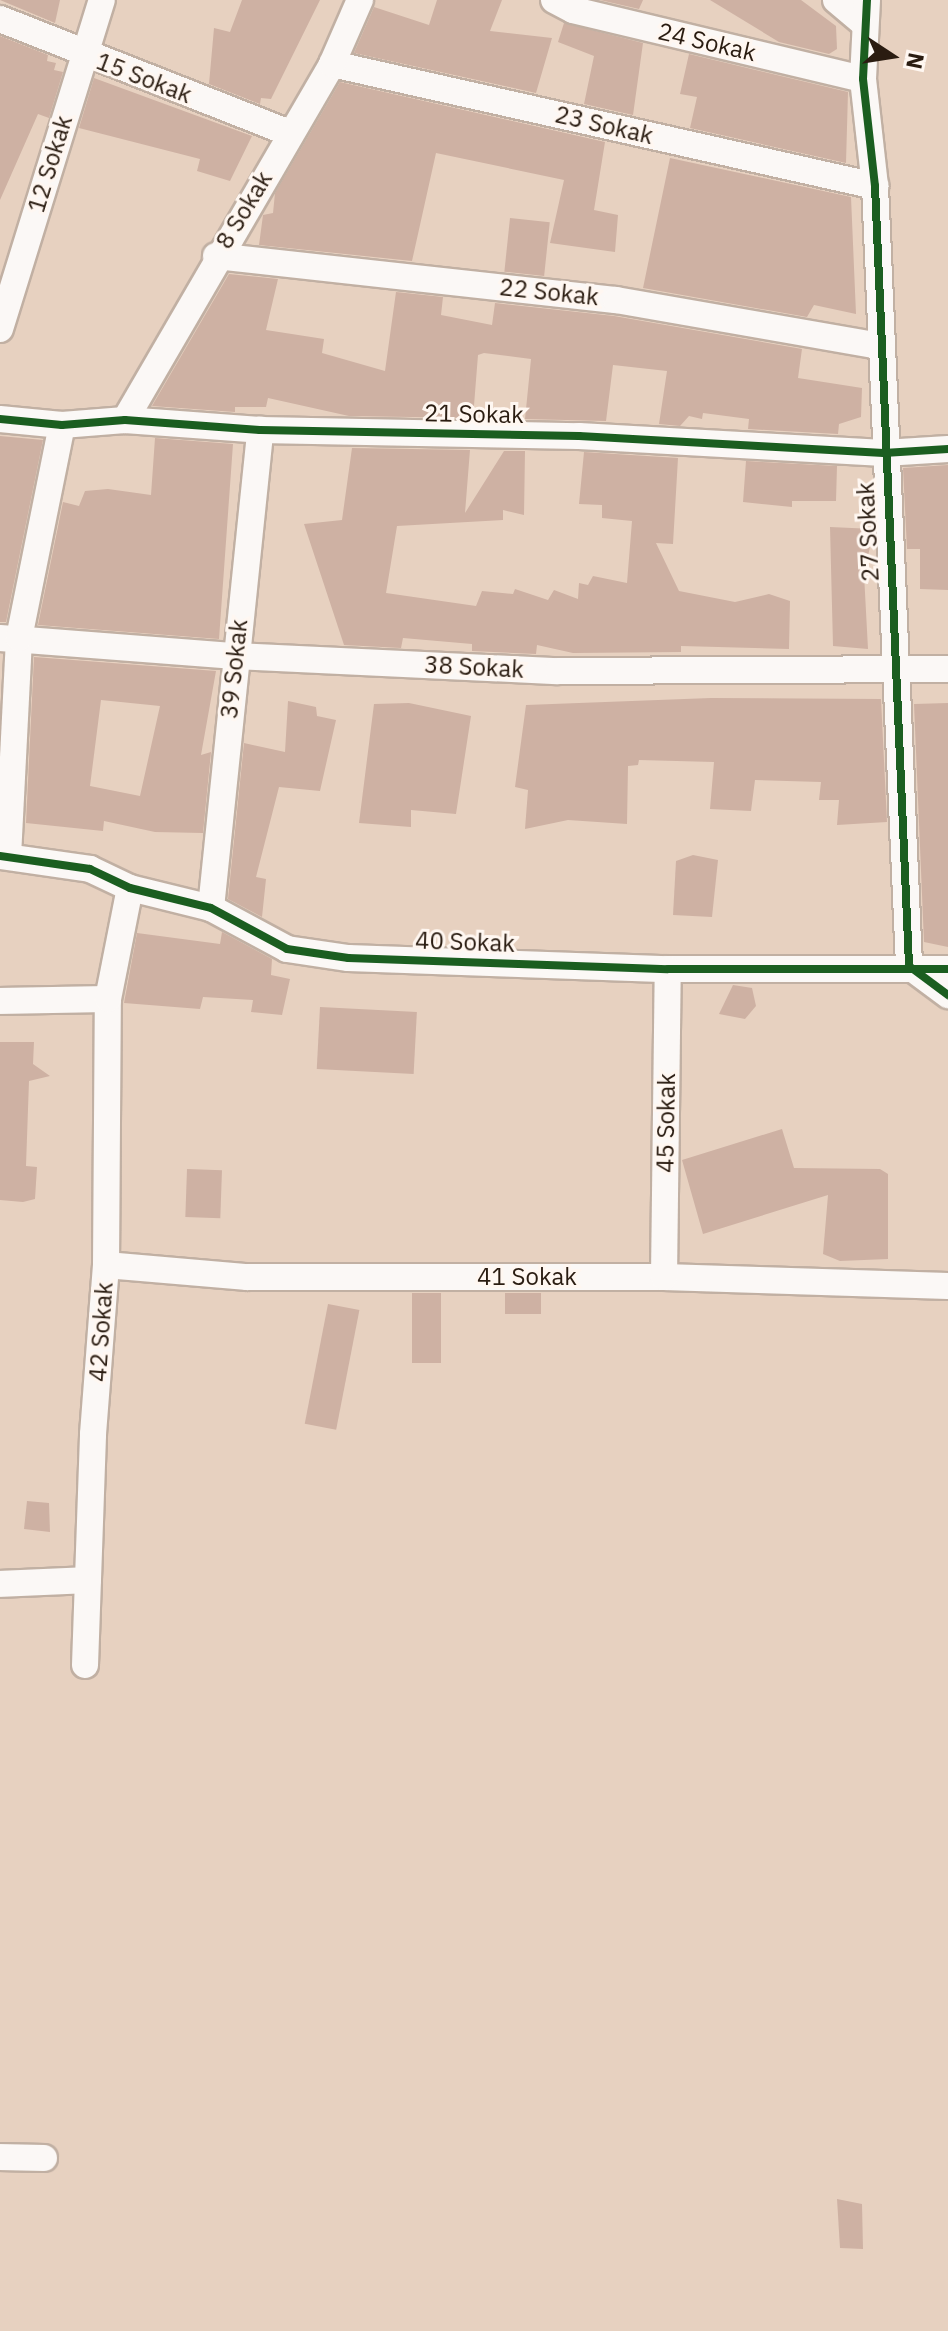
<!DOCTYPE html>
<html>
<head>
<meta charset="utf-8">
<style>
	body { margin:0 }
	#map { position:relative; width:948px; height:2331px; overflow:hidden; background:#e7d1c0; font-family:"IBM Plex Sans",sans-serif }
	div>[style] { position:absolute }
	.building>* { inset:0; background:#ceb1a3; transform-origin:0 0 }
	.roads { filter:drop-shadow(2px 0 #c1b0a3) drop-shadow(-2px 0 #c1b0a3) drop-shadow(0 2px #c1b0a3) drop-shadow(0 -2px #c1b0a3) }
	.street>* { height:26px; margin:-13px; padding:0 13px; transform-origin:13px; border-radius:13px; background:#fbf8f6 }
	.cycleway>* { height:8px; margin:-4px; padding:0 4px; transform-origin:4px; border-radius:4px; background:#1b5e20 }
	span { translate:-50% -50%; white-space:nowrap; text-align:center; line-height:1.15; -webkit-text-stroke:6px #fff7f1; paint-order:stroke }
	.street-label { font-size:24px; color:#2a1c11 }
	.north { position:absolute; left:852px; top:16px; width:80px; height:80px; -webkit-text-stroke:6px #fff7f1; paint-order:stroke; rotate:102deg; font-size:22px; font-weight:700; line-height:32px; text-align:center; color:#2a1c11 }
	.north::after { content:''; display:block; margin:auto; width:28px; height:36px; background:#2a1c11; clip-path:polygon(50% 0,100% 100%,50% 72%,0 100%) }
</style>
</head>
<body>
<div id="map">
	<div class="building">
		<div style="clip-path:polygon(0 0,60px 0,55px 23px)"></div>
		<div style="clip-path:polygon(242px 0,320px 0,271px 99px,261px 98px,260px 104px,209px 84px,214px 28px,230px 32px)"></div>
		<div style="clip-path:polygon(437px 0,502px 0,490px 31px,552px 38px,536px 93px,354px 53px,374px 7px,429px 25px)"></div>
		<div style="clip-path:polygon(600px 0,643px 0,639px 9px)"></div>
		<div style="clip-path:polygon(710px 0,801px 0,836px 26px,837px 49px,829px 54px,779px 42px)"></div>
		<div style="clip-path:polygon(564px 23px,643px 43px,633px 115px,584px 104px,594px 56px,558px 42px)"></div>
		<div style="clip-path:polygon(0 36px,48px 55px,47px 61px,56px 63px,54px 70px,63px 72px,49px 118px,38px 114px,0 200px)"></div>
		<div style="clip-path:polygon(689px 54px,848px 92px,846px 163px,690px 128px,697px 97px,680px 94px)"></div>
		<div style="clip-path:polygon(94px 78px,252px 136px,230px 181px,197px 171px,200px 159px,79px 128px)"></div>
		<div style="clip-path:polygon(340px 82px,605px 142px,594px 210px,618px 215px,615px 252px,550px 243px,564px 180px,436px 153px,412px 261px,259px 245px,263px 215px,273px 213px,275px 193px)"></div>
		<div style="clip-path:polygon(670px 158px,851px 197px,856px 314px,814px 305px,807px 317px,643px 288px)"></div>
		<div style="left:510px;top:218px;width:40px;height:54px;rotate:6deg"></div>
		<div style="clip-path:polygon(229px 274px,278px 279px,266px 330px,324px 339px,322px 353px,385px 371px,396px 292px,443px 297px,441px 315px,492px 325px,495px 303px,614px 316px,802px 349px,798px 378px,862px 388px,861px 417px,839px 424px,838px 434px,748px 429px,749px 419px,703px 413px,702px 419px,689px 416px,680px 426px,659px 424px,667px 371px,613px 365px,606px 421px,525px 419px,531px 359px,484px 353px,478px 355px,473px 418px,349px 416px,268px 398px,266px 407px,235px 407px,235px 412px,152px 406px)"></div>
		<div style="clip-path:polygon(0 436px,43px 440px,6px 622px,0 622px)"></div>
		<div style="clip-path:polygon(155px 438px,233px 444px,219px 639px,38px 625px,63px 502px,79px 506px,85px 491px,108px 489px,151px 495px)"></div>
		<div style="clip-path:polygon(352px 448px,470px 450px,465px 513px,504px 451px,525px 451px,524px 515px,503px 510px,503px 520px,397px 526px,386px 593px,476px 606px,482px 591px,513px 594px,515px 589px,548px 600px,554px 590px,578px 599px,579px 583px,588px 585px,593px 576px,627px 583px,632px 521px,602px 518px,602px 505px,579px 504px,584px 452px,678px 458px,673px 544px,656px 543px,679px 591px,735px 602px,769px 594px,790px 601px,789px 649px,681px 646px,681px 652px,573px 653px,537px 645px,536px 654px,472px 651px,472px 644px,403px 638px,401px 648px,344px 645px,304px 524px,342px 520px)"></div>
		<div style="clip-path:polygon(746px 461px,837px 466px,836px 501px,792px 501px,792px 507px,743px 502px)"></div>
		<div style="clip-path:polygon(948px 465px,948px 590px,920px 589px,920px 549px,907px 549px,903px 468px)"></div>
		<div style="clip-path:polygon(830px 527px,874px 529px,864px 574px,868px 649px,833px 646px)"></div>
		<div style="clip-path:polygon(evenodd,34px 657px,216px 671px,201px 755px,211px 752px,203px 833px,155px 832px,104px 821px,103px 831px,26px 823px,34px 657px,101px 700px,160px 706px,140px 796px,90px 786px,101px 700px)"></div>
		<div style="clip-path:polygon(711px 698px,881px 699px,887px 822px,837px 825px,839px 800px,819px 800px,821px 782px,755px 780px,751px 811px,710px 809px,714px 762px,639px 760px,638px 765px,628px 766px,627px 824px,568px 820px,525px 829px,528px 790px,515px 787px,526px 705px)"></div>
		<div style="clip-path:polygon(288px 701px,316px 707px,317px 716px,336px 720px,320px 791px,279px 787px,256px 877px,266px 879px,262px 917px,228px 899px,244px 743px,285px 752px)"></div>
		<div style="clip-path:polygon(409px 703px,471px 716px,456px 814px,411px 810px,411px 827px,359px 823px,374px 704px)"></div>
		<div style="clip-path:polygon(948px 703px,948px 947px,924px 942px,914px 704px)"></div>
		<div style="clip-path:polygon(693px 855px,718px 860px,712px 917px,673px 915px,676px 861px)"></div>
		<div style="clip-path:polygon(222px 932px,272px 959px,271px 975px,290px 979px,282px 1015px,251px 1012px,253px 1000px,203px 997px,200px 1009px,124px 1003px,137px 933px,220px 944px)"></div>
		<div style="clip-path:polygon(733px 985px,752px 988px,756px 1006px,745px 1019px,719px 1014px)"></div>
		<div style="left:320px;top:1007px;width:97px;height:62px;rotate:3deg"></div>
		<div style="clip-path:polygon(0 1042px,34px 1042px,33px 1064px,50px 1076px,29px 1081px,26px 1166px,37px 1167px,35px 1199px,23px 1202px,0 1200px)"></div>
		<div style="clip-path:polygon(782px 1129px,794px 1168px,880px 1169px,888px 1174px,888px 1259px,840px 1261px,823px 1254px,828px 1195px,703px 1234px,682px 1160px)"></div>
		<div style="left:187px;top:1169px;width:35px;height:48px;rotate:2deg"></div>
		<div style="left:412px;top:1293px;width:29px;height:70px"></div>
		<div style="left:505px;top:1293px;width:36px;height:21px"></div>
		<div style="left:328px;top:1304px;width:32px;height:122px;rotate:11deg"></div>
		<div style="clip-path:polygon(27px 1501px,49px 1503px,50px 1532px,24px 1529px)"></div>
		<div style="clip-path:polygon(837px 2199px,862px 2204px,863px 2249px,840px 2248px)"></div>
	</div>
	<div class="roads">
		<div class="street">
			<div style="left:554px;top:0;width:21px;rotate:28deg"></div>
			<div style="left:573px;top:10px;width:298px;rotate:13.4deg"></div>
			<div style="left:836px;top:0;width:38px;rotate:40deg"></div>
			<div style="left:867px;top:0;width:79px;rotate:92.9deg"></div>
			<div style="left:863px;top:79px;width:108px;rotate:83.6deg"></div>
			<div style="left:875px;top:186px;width:781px;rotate:87.5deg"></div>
			<div style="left:909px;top:966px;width:49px;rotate:36.6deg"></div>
			<div style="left:0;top:19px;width:311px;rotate:21.5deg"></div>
			<div style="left:332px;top:64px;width:557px;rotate:12.66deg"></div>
			<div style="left:216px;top:256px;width:402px;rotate:6.3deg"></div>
			<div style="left:616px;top:300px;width:267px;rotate:9.9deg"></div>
			<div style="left:0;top:329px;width:344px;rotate:-72.8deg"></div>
			<div style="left:0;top:419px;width:62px;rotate:5.5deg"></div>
			<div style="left:62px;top:425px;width:63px;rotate:-4.5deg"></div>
			<div style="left:125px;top:420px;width:135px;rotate:4.2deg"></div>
			<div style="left:260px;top:430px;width:319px;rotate:1.1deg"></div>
			<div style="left:579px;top:436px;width:305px;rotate:3.2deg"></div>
			<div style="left:884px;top:453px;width:64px;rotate:-3.6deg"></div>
			<div style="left:125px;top:420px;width:412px;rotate:-59.8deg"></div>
			<div style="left:332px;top:64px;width:70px;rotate:-66.4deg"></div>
			<div style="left:0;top:638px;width:236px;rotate:4.4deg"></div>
			<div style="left:235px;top:656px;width:323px;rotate:2.7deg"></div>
			<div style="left:558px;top:671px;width:390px;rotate:-0.3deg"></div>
			<div style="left:0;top:856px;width:91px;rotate:8.2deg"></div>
			<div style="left:90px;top:869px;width:44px;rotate:25.4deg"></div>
			<div style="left:130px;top:888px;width:83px;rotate:13.9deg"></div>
			<div style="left:211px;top:908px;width:86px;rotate:28.3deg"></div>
			<div style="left:287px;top:949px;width:62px;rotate:8.4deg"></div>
			<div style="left:348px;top:958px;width:320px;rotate:2deg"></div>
			<div style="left:668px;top:969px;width:280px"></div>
			<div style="left:8px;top:856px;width:218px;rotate:-87.1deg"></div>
			<div style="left:19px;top:638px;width:217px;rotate:-78.6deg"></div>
			<div style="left:211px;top:908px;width:481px;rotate:-84.1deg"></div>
			<div style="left:0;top:1001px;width:108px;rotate:-1.1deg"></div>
			<div style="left:106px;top:1265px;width:142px;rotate:4.9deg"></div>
			<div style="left:247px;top:1277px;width:417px"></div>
			<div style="left:664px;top:1277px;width:284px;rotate:1.8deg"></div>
			<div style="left:664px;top:1277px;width:308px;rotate:-89.3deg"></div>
			<div style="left:0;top:1584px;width:88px;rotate:-2.6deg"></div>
			<div style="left:85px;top:1665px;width:231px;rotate:-88deg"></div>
			<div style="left:93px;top:1434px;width:169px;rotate:-85.6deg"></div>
			<div style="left:106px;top:1265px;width:266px;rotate:-89.6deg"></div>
			<div style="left:108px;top:999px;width:113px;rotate:-78.8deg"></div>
			<div style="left:0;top:2157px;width:44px;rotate:1.3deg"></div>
		</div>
	</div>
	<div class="cycleway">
		<div style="left:867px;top:0;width:79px;rotate:92.9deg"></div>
		<div style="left:863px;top:79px;width:108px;rotate:83.6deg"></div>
		<div style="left:875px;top:186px;width:781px;rotate:87.5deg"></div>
		<div style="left:909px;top:966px;width:49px;rotate:36.6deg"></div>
		<div style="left:0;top:419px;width:62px;rotate:5.5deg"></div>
		<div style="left:62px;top:425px;width:63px;rotate:-4.5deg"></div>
		<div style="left:125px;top:420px;width:135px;rotate:4.2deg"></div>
		<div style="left:260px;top:430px;width:319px;rotate:1.1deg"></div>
		<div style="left:579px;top:436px;width:305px;rotate:3.2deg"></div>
		<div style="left:884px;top:453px;width:64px;rotate:-3.6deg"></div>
		<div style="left:0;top:856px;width:91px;rotate:8.2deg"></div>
		<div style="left:90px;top:869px;width:44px;rotate:25.4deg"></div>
		<div style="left:130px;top:888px;width:83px;rotate:13.9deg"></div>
		<div style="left:211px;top:908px;width:86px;rotate:28.3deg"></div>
		<div style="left:287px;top:949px;width:62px;rotate:8.4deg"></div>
		<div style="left:348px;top:958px;width:320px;rotate:2deg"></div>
		<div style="left:668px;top:969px;width:280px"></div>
	</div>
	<div class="street-label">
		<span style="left:707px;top:42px;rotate:13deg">24 Sokak</span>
		<span style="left:144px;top:78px;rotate:21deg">15 Sokak</span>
		<span style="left:604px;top:125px;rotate:13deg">23 Sokak</span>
		<span style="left:50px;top:164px;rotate:-73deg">12 Sokak</span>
		<span style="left:244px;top:210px;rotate:-59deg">8 Sokak</span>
		<span style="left:549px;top:292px;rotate:6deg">22 Sokak</span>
		<span style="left:474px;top:414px;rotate:1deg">21 Sokak</span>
		<span style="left:868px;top:532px;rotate:-93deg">27 Sokak</span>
		<span style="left:474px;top:667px;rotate:3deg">38 Sokak</span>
		<span style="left:234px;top:669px;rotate:-84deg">39 Sokak</span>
		<span style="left:465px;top:942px;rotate:2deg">40 Sokak</span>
		<span style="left:666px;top:1123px;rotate:-89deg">45 Sokak</span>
		<span style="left:527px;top:1277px">41 Sokak</span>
		<span style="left:101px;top:1332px;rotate:-86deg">42 Sokak</span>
	</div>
	<div class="north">N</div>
</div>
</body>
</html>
